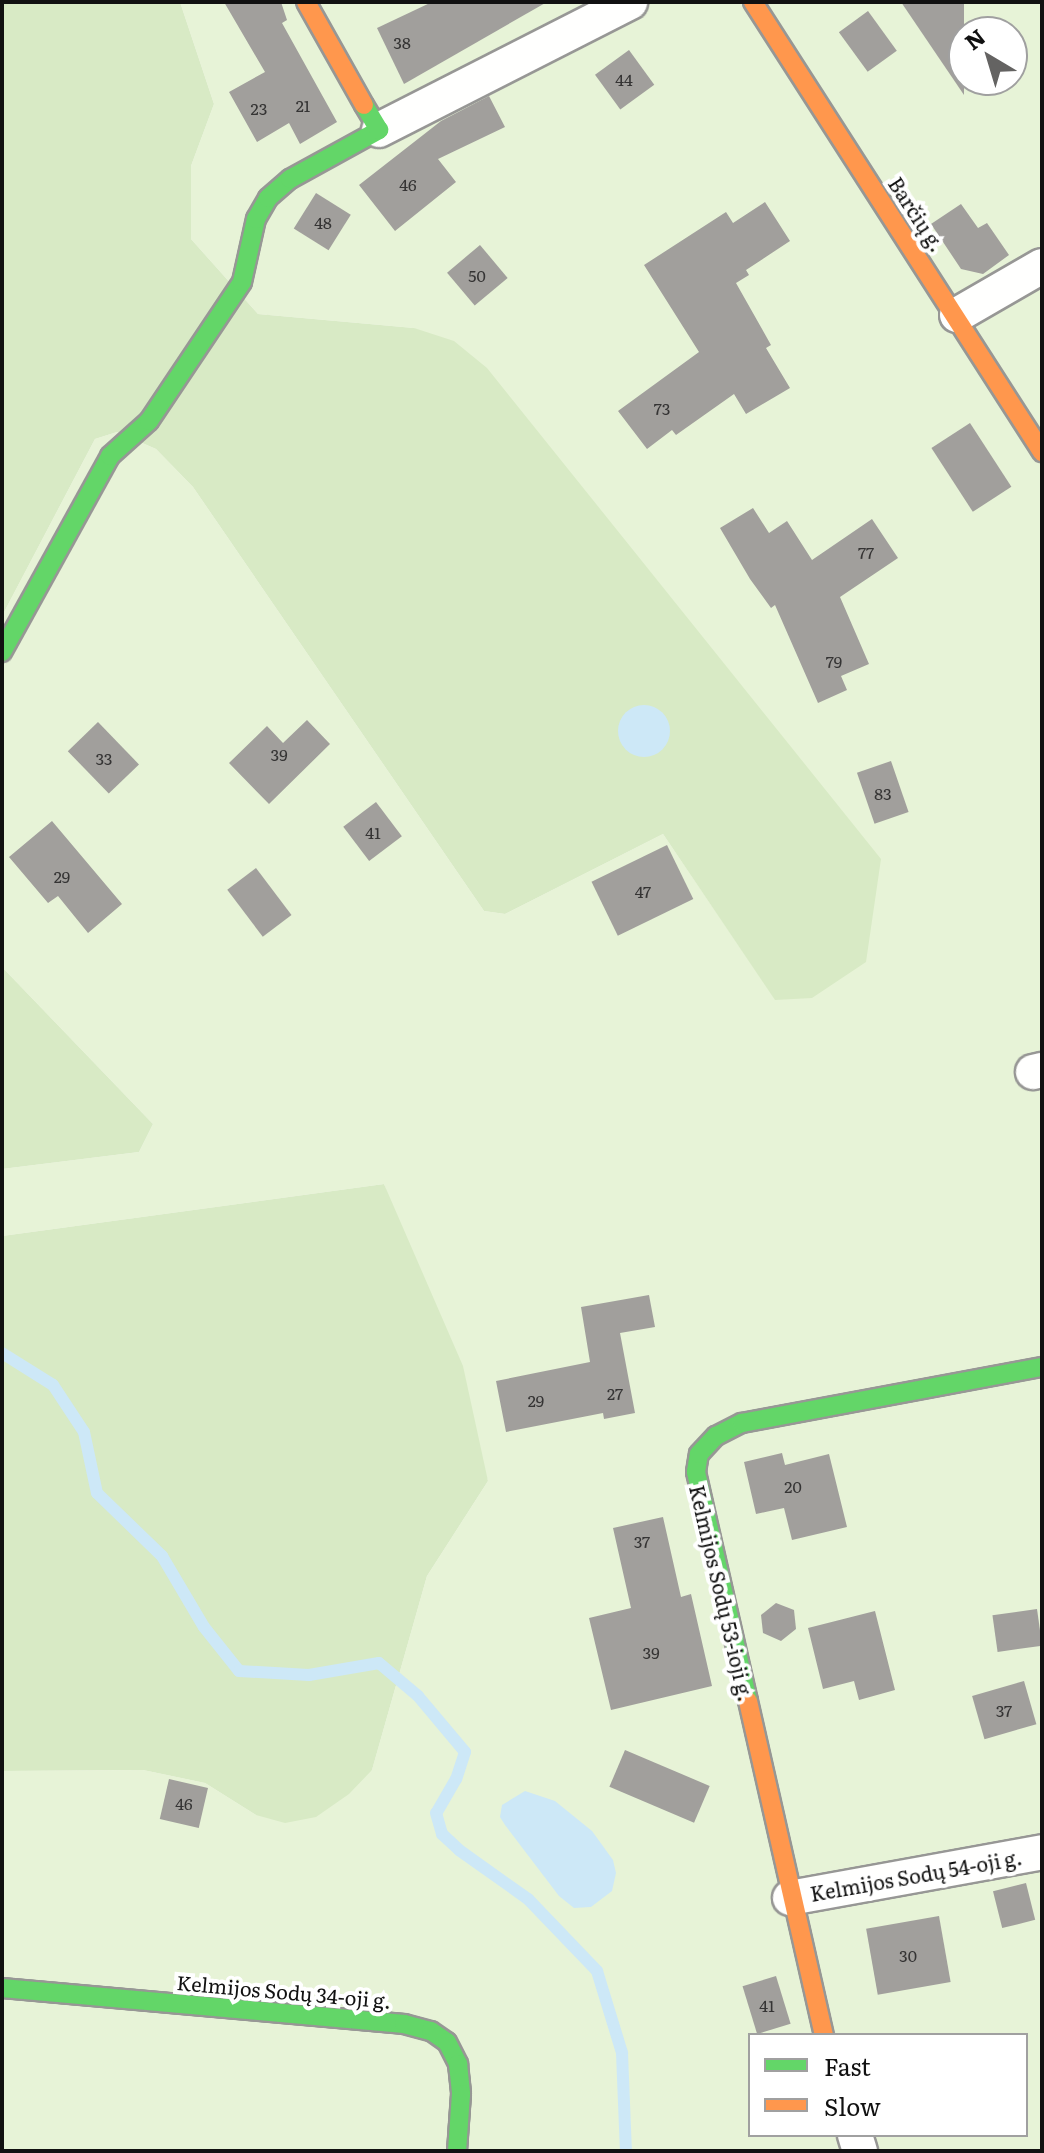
<!DOCTYPE html>
<html>
<head>
<meta charset="utf-8">
<style>
	body { margin:0 }
	#map { position:relative; width:1044px; height:2153px; overflow:hidden; background:#fdfcf7; font-family:Literata,serif }
	div>[style] { position:absolute }
	.green>* { inset:0; background:#e7f3d7 }
	.forest>* { inset:0; background:#d8eac5 }
	.water>* { inset:0; background:#cde8f7 }
	.round { border-radius:50% }
	.stream>* { height:12px; margin:-6px; padding:0 6px; transform-origin:6px; border-radius:6px; background:#cde8f7 }
	.building>* { inset:0; background:#a19f9c; transform-origin:0 0 }
	.roads { filter:drop-shadow(2px 0 #979795) drop-shadow(-2px 0 #979795) drop-shadow(0 2px #979795) drop-shadow(0 -2px #979795) }
	.street>* { height:34px; margin:-17px; padding:0 17px; transform-origin:17px; border-radius:17px; background:#fffffe }
	.fast>* { height:18px; margin:-9px; padding:0 9px; transform-origin:9px; border-radius:9px; background:#63d668 }
	.slow>* { height:18px; margin:-9px; padding:0 9px; transform-origin:9px; border-radius:9px; background:#ff974d }
	span { translate:-50% -50%; white-space:nowrap; text-align:center; line-height:1.15; -webkit-text-stroke:8px #fff; paint-order:stroke }
	.number-label { font-size:16px; color:#353434 }
	.number-label span { -webkit-text-stroke-width:0 }
	.street-label { font-size:20px; color:#111 }
	.frame { position:absolute; inset:0; border:4px solid #111; pointer-events:none }
	.legend { position:absolute; left:748px; top:2033px; width:280px; height:104px; box-sizing:border-box; background:#fff; border:2px solid #a0a0a0; margin:0; padding:10px 14px; list-style:none; font-size:24px; color:#111 }
	.legend li { display:flex; align-items:center; gap:16px; height:40px }
	.legend b { width:40px; border:2px solid #a0a0a0 }
	.north { position:absolute; left:948px; top:16px; width:80px; height:80px; box-sizing:border-box; background:#fff; border:2px solid #a0a0a0; border-radius:50%; rotate:322deg; font-size:22px; font-weight:700; line-height:32px; text-align:center; color:#111 }
	.north::after { content:''; display:block; margin:auto; width:28px; height:36px; background:#646362; clip-path:polygon(50% 0,100% 100%,50% 72%,0 100%) }
</style>
</head>
<body>
<div id="map">
	<div class="green">
		<div style="clip-path:polygon(evenodd,180px 2px,1042px 2px,1042px 2151px,2px 2151px,2px 1771px,143px 1770px,205px 1783px,256px 1815px,372px 1770px,427px 1576px,488px 1481px,384px 1184px,2px 1236px,2px 1169px,139px 1152px,153px 1124px,2px 967px,2px 616px,95px 439px,117px 432px,156px 449px,193px 487px,484px 911px,505px 914px,663px 834px,775px 999px,414px 328px,258px 314px,191px 239px,191px 166px,214px 104px,180px 2px,964px 32px,1012px 32px,1012px 80px,964px 80px,964px 32px,180px 2px,750px 2035px,1026px 2035px,1026px 2135px,750px 2135px,750px 2035px)"></div>
	</div>
	<div class="forest">
		<div style="clip-path:polygon(2px 2px,180px 2px,214px 104px,191px 166px,191px 239px,258px 314px,414px 328px,454px 341px,487px 368px,881px 859px,866px 962px,812px 998px,775px 1000px,663px 834px,505px 914px,484px 911px,193px 487px,156px 449px,117px 432px,95px 439px,2px 616px)"></div>
		<div style="clip-path:polygon(2px 967px,153px 1124px,139px 1152px,2px 1169px)"></div>
		<div style="clip-path:polygon(384px 1184px,463px 1366px,488px 1481px,427px 1576px,372px 1770px,349px 1794px,316px 1817px,285px 1823px,256px 1815px,205px 1783px,143px 1770px,2px 1771px,2px 1236px)"></div>
	</div>
	<div class="water">
		<div class="round" style="left:618px;top:705px;width:52px;height:52px"></div>
		<div style="clip-path:polygon(525px 1791px,555px 1801px,592px 1831px,613px 1860px,616px 1873px,612px 1891px,591px 1907px,574px 1908px,559px 1896px,505px 1825px,500px 1817px,502px 1805px)"></div>
	</div>
	<div class="stream">
		<div style="left:2px;top:1353px;width:60px;rotate:32.1deg"></div>
		<div style="left:53px;top:1385px;width:56px;rotate:56.6deg"></div>
		<div style="left:84px;top:1432px;width:62px;rotate:78deg"></div>
		<div style="left:97px;top:1493px;width:91px;rotate:44.1deg"></div>
		<div style="left:162px;top:1556px;width:82px;rotate:59.4deg"></div>
		<div style="left:204px;top:1627px;width:56px;rotate:51.5deg"></div>
		<div style="left:239px;top:1671px;width:70px;rotate:3.3deg"></div>
		<div style="left:309px;top:1675px;width:71px;rotate:-9.7deg"></div>
		<div style="left:379px;top:1663px;width:51px;rotate:40.2deg"></div>
		<div style="left:418px;top:1696px;width:73px;rotate:50deg"></div>
		<div style="left:465px;top:1752px;width:28px;rotate:108deg"></div>
		<div style="left:456px;top:1779px;width:39px;rotate:120deg"></div>
		<div style="left:436px;top:1813px;width:22px;rotate:74deg"></div>
		<div style="left:442px;top:1834px;width:23px;rotate:43deg"></div>
		<div style="left:459px;top:1850px;width:85px;rotate:35.4deg"></div>
		<div style="left:528px;top:1899px;width:100px;rotate:46.2deg"></div>
		<div style="left:597px;top:1971px;width:86px;rotate:73deg"></div>
		<div style="left:622px;top:2053px;width:98px;rotate:87.7deg"></div>
	</div>
	<div class="building">
		<div style="clip-path:polygon(224px 2px,281px 2px,287px 20px,282px 23px,337px 122px,300px 144px,289px 123px,257px 142px,229px 92px,265px 72px)"></div>
		<div style="clip-path:polygon(432px 2px,547px 2px,404px 84px,377px 28px)"></div>
		<div style="clip-path:polygon(901px 2px,964px 2px,964px 95px)"></div>
		<div style="left:868px;top:11px;width:49px;height:36px;rotate:54deg"></div>
		<div style="left:629px;top:50px;width:43px;height:42px;rotate:54deg"></div>
		<div style="clip-path:polygon(489px 96px,505px 127px,438px 159px,456px 182px,395px 231px,359px 185px,441px 121px)"></div>
		<div style="left:316px;top:193px;width:41px;height:42px;rotate:32deg"></div>
		<div style="clip-path:polygon(765px 202px,790px 241px,746px 270px,749px 275px,736px 283px,771px 345px,766px 348px,790px 388px,746px 414px,734px 394px,676px 435px,672px 430px,647px 449px,618px 411px,699px 352px,644px 265px,726px 212px,733px 223px)"></div>
		<div style="clip-path:polygon(961px 204px,978px 228px,987px 223px,1009px 255px,983px 274px,961px 269px,931px 224px)"></div>
		<div style="left:480px;top:245px;width:43px;height:43px;rotate:50deg"></div>
		<div style="left:970px;top:423px;width:76px;height:46px;rotate:57deg"></div>
		<div style="clip-path:polygon(753px 508px,769px 533px,787px 521px,812px 560px,872px 519px,898px 558px,840px 597px,869px 664px,841px 676px,847px 690px,818px 703px,775px 605px,771px 608px,750px 579px,720px 528px)"></div>
		<div style="clip-path:polygon(307px 720px,330px 744px,269px 804px,229px 763px,267px 726px,283px 743px)"></div>
		<div style="left:98px;top:722px;width:59px;height:42px;rotate:46deg"></div>
		<div style="left:891px;top:761px;width:54px;height:36px;rotate:71deg"></div>
		<div style="left:376px;top:802px;width:43px;height:41px;rotate:53deg"></div>
		<div style="clip-path:polygon(52px 821px,122px 904px,88px 933px,58px 896px,48px 903px,9px 857px)"></div>
		<div style="left:667px;top:845px;width:60px;height:84px;rotate:64deg"></div>
		<div style="left:256px;top:868px;width:59px;height:36px;rotate:53deg"></div>
		<div style="clip-path:polygon(649px 1295px,655px 1327px,620px 1333px,635px 1413px,604px 1419px,603px 1413px,506px 1432px,496px 1381px,590px 1362px,581px 1307px)"></div>
		<div style="clip-path:polygon(782px 1453px,785px 1465px,829px 1454px,847px 1527px,792px 1540px,784px 1508px,756px 1514px,744px 1462px)"></div>
		<div style="clip-path:polygon(663px 1517px,681px 1597px,691px 1594px,712px 1686px,611px 1710px,589px 1618px,631px 1608px,613px 1528px)"></div>
		<div style="clip-path:polygon(776px 1603px,794px 1610px,796px 1629px,781px 1641px,763px 1633px,761px 1615px)"></div>
		<div style="left:1037px;top:1609px;width:37px;height:45px;rotate:82deg"></div>
		<div style="clip-path:polygon(875px 1611px,895px 1690px,859px 1700px,854px 1681px,823px 1689px,808px 1628px)"></div>
		<div style="left:1024px;top:1681px;width:45px;height:54px;rotate:74deg"></div>
		<div style="left:625px;top:1750px;width:92px;height:40px;rotate:23deg"></div>
		<div style="left:169px;top:1779px;width:40px;height:41px;rotate:13deg"></div>
		<div style="left:1026px;top:1883px;width:38px;height:34px;rotate:76deg"></div>
		<div style="left:939px;top:1916px;width:67px;height:74px;rotate:80deg"></div>
		<div style="left:776px;top:1976px;width:50px;height:35px;rotate:73deg"></div>
	</div>
	<div class="roads">
		<div class="street">
			<div style="left:379px;top:130px;width:282px;rotate:-27deg"></div>
			<div style="left:957px;top:315px;width:98px;rotate:-30deg"></div>
			<div style="left:1033px;top:1072px;width:9px;rotate:-13deg"></div>
			<div style="left:790px;top:1898px;width:256px;rotate:-10.3deg"></div>
			<div style="left:855px;top:2135px;width:17px;rotate:73deg"></div>
		</div>
		<div class="fast">
			<div style="left:2px;top:652px;width:224px;rotate:-61.1deg"></div>
			<div style="left:110px;top:456px;width:52px;rotate:-41.9deg"></div>
			<div style="left:149px;top:421px;width:167px;rotate:-56.2deg"></div>
			<div style="left:242px;top:282px;width:65px;rotate:-77.5deg"></div>
			<div style="left:256px;top:219px;width:24px;rotate:-60deg"></div>
			<div style="left:268px;top:198px;width:29px;rotate:-41deg"></div>
			<div style="left:290px;top:179px;width:102px;rotate:-28.8deg"></div>
			<div style="left:379px;top:130px;width:29px;rotate:-121deg"></div>
			<div style="left:748px;top:1701px;width:235px;rotate:-102.8deg"></div>
			<div style="left:696px;top:1472px;width:18px;rotate:-81deg"></div>
			<div style="left:699px;top:1454px;width:25px;rotate:-47deg"></div>
			<div style="left:716px;top:1436px;width:29px;rotate:-27deg"></div>
			<div style="left:742px;top:1423px;width:305px;rotate:-10.6deg"></div>
			<div style="left:2px;top:1988px;width:404px;rotate:5.1deg"></div>
			<div style="left:404px;top:2024px;width:28px;rotate:15deg"></div>
			<div style="left:431px;top:2031px;width:19px;rotate:35deg"></div>
			<div style="left:447px;top:2042px;width:25px;rotate:63deg"></div>
			<div style="left:458px;top:2064px;width:30px;rotate:84deg"></div>
			<div style="left:461px;top:2094px;width:57px;rotate:94deg"></div>
		</div>
		<div class="slow">
			<div style="left:306px;top:2px;width:118px;rotate:60.6deg"></div>
			<div style="left:753px;top:2px;width:535px;rotate:57.29deg"></div>
			<div style="left:748px;top:1701px;width:343px;rotate:77.2deg"></div>
		</div>
	</div>
	<div class="number-label">
		<span style="left:402px;top:42px">38</span>
		<span style="left:624px;top:79px">44</span>
		<span style="left:303px;top:105px">21</span>
		<span style="left:259px;top:108px">23</span>
		<span style="left:408px;top:184px">46</span>
		<span style="left:323px;top:222px">48</span>
		<span style="left:477px;top:275px">50</span>
		<span style="left:662px;top:408px">73</span>
		<span style="left:866px;top:552px">77</span>
		<span style="left:834px;top:661px">79</span>
		<span style="left:279px;top:754px">39</span>
		<span style="left:104px;top:758px">33</span>
		<span style="left:883px;top:793px">83</span>
		<span style="left:373px;top:832px">41</span>
		<span style="left:62px;top:876px">29</span>
		<span style="left:643px;top:891px">47</span>
		<span style="left:615px;top:1393px">27</span>
		<span style="left:536px;top:1400px">29</span>
		<span style="left:793px;top:1486px">20</span>
		<span style="left:642px;top:1541px">37</span>
		<span style="left:651px;top:1652px">39</span>
		<span style="left:1004px;top:1710px">37</span>
		<span style="left:184px;top:1803px">46</span>
		<span style="left:908px;top:1955px">30</span>
		<span style="left:767px;top:2005px">41</span>
	</div>
	<div class="street-label">
		<span style="left:917px;top:214px;rotate:57deg">Barčių g.</span>
		<span style="left:722px;top:1593px;rotate:77deg">Kelmijos Sodų 53-ioji g.</span>
		<span style="left:916px;top:1875px;rotate:-10deg">Kelmijos Sodų 54-oji g.</span>
		<span style="left:284px;top:1991px;rotate:5deg">Kelmijos Sodų 34-oji g.</span>
	</div>
	<div class="frame"></div>
	<ul class="legend">
	<li><b style="height:10px;background:#63d668"></b>Fast</li>
	<li><b style="height:10px;background:#ff974d"></b>Slow</li>
	</ul>
	<div class="north">N</div>
</div>
</body>
</html>
